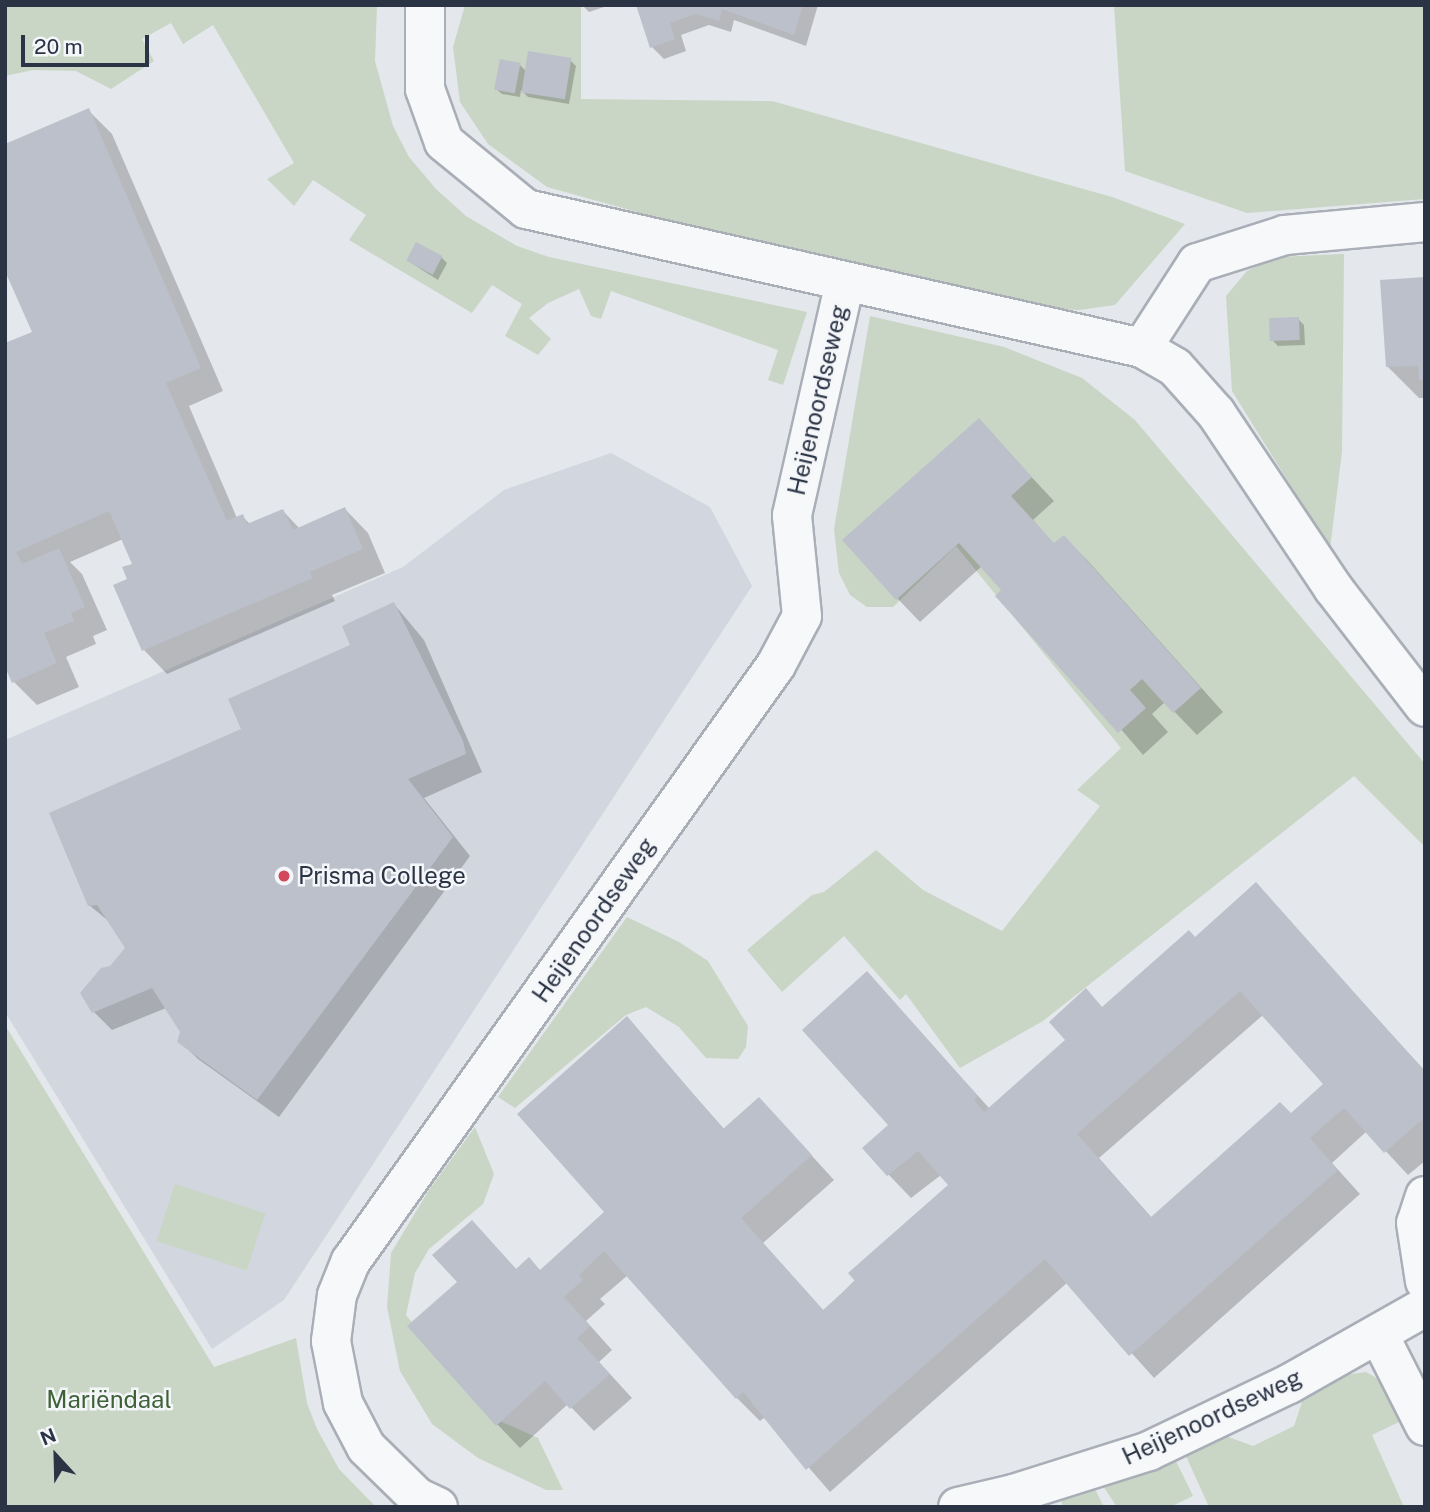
<!DOCTYPE html>
<html>
<head>
<meta charset="utf-8">
<style>
	body { margin:0 }
	#map { position:relative; width:1430px; height:1512px; overflow:hidden; background:#e4e7ec; font-family:"Public Sans",sans-serif }
	div>[style] { position:absolute }
	.built>* { inset:0; background:#d2d6de }
	.green>* { inset:0; background:#c9d6c5; transform-origin:0 0 }
	.shadow>* { inset:0; background:#0003 }
	.building>* { inset:0; background:#bbc0ca; transform-origin:0 0 }
	.roads { filter:drop-shadow(2px 0 #a9aeb7) drop-shadow(-2px 0 #a9aeb7) drop-shadow(0 2px #a9aeb7) drop-shadow(0 -2px #a9aeb7) }
	.minor>* { height:38px; margin:-19px; padding:0 19px; transform-origin:19px; border-radius:19px; background:#f7f8fa }
	.tertiary>* { height:38px; margin:-19px; padding:0 19px; transform-origin:19px; border-radius:19px; background:#f7f8fa }
	.dots>* { width:19px; height:19px; translate:-50% -50%; box-sizing:border-box; border:4px solid #f4f6f9; border-radius:50% }
	span { translate:-50% -50%; white-space:nowrap; text-align:center; line-height:1.15; -webkit-text-stroke:5px #f4f6f9; paint-order:stroke }
	.street-label { font-size:24px; color:#2b3445 }
	.poi-label { font-size:24px; color:#2b3445 }
	.left { translate:0 -50%; text-align:left }
	.park-label { font-size:24px; color:#3f6138 }
	.frame { position:absolute; inset:0; border:7px solid #2b3445; pointer-events:none }
	.north { position:absolute; left:21px; top:1421px; width:70px; height:70px; -webkit-text-stroke:5px #f4f6f9; paint-order:stroke; rotate:338deg; font-size:19px; font-weight:700; line-height:28px; text-align:center; color:#2b3445 }
	.north::after { content:''; display:block; margin:auto; width:24px; height:32px; background:#2b3445; clip-path:polygon(50% 0,100% 100%,50% 72%,0 100%) }
	.scale { position:absolute; left:21px; top:35px; width:128px; height:32px; box-sizing:border-box; border:4px solid #2b3445; border-top:0; padding-left:9px; font-size:21px; line-height:24px; white-space:nowrap; color:#2b3445; -webkit-text-stroke:5px #f4f6f9; paint-order:stroke }
</style>
</head>
<body>
<div id="map">
	<div class="built">
		<div style="clip-path:polygon(611px 453px,710px 507px,752px 586px,284px 1300px,212px 1349px,5px 1012px,5px 740px,403px 567px,504px 490px)"></div>
	</div>
	<div class="green">
		<div style="clip-path:polygon(5px 5px,377px 5px,375px 61px,393px 126px,409px 157px,436px 189px,466px 216px,517px 246px,549px 257px,807px 312px,783px 385px,768px 380px,778px 350px,611px 291px,601px 319px,591px 316px,579px 289px,548px 303px,529px 318px,551px 339px,538px 355px,505px 336px,522px 304px,492px 285px,472px 313px,349px 240px,366px 215px,313px 180px,294px 206px,267px 179px,294px 163px,213px 25px,183px 44px,171px 23px,142px 39px,154px 61px,111px 89px,76px 71px,33px 70px,5px 76px)"></div>
		<div style="clip-path:polygon(465px 5px,581px 5px,581px 99px,772px 101px,1112px 197px,1185px 224px,1115px 305px,1079px 310px,1020px 307px,878px 279px,547px 187px,488px 144px,460px 102px,453px 47px)"></div>
		<div style="clip-path:polygon(1114px 5px,1425px 5px,1425px 199px,1247px 213px,1125px 171px)"></div>
		<div style="clip-path:polygon(1344px 254px,1342px 452px,1330px 549px,1232px 391px,1226px 296px,1247px 271px,1276px 257px)"></div>
		<div style="clip-path:polygon(870px 316px,1004px 347px,1082px 378px,1135px 420px,1425px 764px,1425px 847px,1354px 776px,1043px 1021px,960px 1068px,906px 994px,900px 1000px,844px 936px,782px 992px,747px 950px,812px 895px,824px 892px,876px 850px,923px 890px,1002px 931px,1100px 806px,1077px 790px,1121px 748px,956px 546px,893px 607px,867px 607px,850px 595px,839px 573px,834px 529px)"></div>
		<div style="clip-path:polygon(627px 917px,679px 942px,708px 961px,748px 1026px,746px 1047px,738px 1059px,706px 1058px,679px 1027px,646px 1007px,626px 1015px,515px 1108px,498px 1097px)"></div>
		<div style="clip-path:polygon(5px 1025px,214px 1367px,296px 1338px,307px 1403px,317px 1429px,339px 1469px,376px 1507px,5px 1507px)"></div>
		<div style="clip-path:polygon(475px 1127px,494px 1174px,483px 1204px,429px 1249px,415px 1273px,406px 1315px,491px 1417px,538px 1438px,563px 1490px,546px 1490px,478px 1458px,432px 1424px,400px 1371px,387px 1307px,391px 1253px,429px 1190px)"></div>
		<div style="left:175px;top:1184px;width:95px;height:60px;rotate:18deg"></div>
		<div style="clip-path:polygon(1366px 1372px,1383px 1382px,1401px 1421px,1372px 1435px,1404px 1507px,1209px 1507px,1185px 1454px,1223px 1435px,1253px 1446px,1294px 1426px,1304px 1396px,1345px 1375px)"></div>
		<div style="clip-path:polygon(1174px 1457px,1193px 1496px,1170px 1507px,1117px 1507px,1101px 1483px)"></div>
		<div style="clip-path:polygon(1094px 1487px,1104px 1507px,1063px 1507px,1061px 1500px)"></div>
	</div>
	<div class="shadow">
		<div style="clip-path:polygon(582px 5px,610px 5px,589px 12px)"></div>
		<div style="clip-path:polygon(638px 5px,818px 5px,806px 46px,734px 20px,731px 32px,709px 25px,681px 35px,686px 51px,664px 59px,652px 47px)"></div>
		<div style="clip-path:polygon(570px 60px,576px 66px,569px 104px,528px 97px,521px 90px,520px 97px,502px 94px,496px 89px,520px 65px,526px 71px)"></div>
		<div style="clip-path:polygon(88px 110px,112px 134px,223px 391px,189px 406px,237px 518px,242px 516px,251px 525px,283px 511px,300px 529px,345px 509px,368px 533px,385px 573px,332px 595px,335px 601px,167px 674px,144px 650px,130px 580px,134px 564px,123px 539px,70px 562px,82px 574px,107px 630px,93px 636px,96px 644px,66px 657px,79px 687px,37px 705px,14px 682px,5px 663px,34px 333px)"></div>
		<div style="clip-path:polygon(441px 257px,447px 263px,438px 280px,408px 261px)"></div>
		<div style="clip-path:polygon(1425px 279px,1425px 398px,1419px 398px,1387px 366px)"></div>
		<div style="clip-path:polygon(1298px 319px,1304px 325px,1305px 345px,1278px 346px,1273px 341px)"></div>
		<div style="clip-path:polygon(978px 420px,1054px 501px,1033px 520px,1055px 545px,1064px 537px,1087px 560px,1223px 712px,1197px 735px,1165px 702px,1152px 714px,1168px 732px,1143px 755px,982px 566px,920px 622px,897px 598px)"></div>
		<div style="clip-path:polygon(394px 604px,424px 640px,482px 772px,424px 798px,470px 856px,279px 1117px,198px 1059px,179px 1041px,182px 1032px,166px 1008px,112px 1030px,94px 1012px,110px 968px,128px 949px,111px 923px,89px 905px,243px 729px,354px 645px)"></div>
		<div style="clip-path:polygon(evenodd,1256px 885px,1425px 1071px,1425px 1161px,1408px 1175px,1367px 1131px,1332px 1163px,1360px 1194px,1154px 1378px,1068px 1282px,830px 1492px,765px 1417px,760px 1421px,737px 1398px,628px 1275px,600px 1299px,605px 1304px,586px 1321px,612px 1350px,599px 1362px,632px 1398px,594px 1431px,568px 1404px,520px 1448px,497px 1424px,472px 1222px,517px 1270px,541px 1272px,607px 1212px,627px 1019px,725px 1130px,782px 1123px,834px 1180px,763px 1243px,824px 1311px,950px 1185px,941px 1175px,911px 1198px,888px 1174px,890px 1126px,867px 974px,990px 1109px,1067px 1040px,1086px 991px,1103px 1008px,1195px 939px,1256px 885px,1263px 1015px,1326px 1084px,1292px 1115px,1152px 1218px,1099px 1158px,1263px 1015px)"></div>
	</div>
	<div class="building">
		<div style="clip-path:polygon(636px 5px,803px 5px,794px 35px,722px 9px,719px 21px,696px 14px,670px 23px,675px 39px,650px 48px)"></div>
		<div style="left:528px;top:51px;width:44px;height:42px;rotate:9deg"></div>
		<div style="left:500px;top:59px;width:21px;height:31px;rotate:11deg"></div>
		<div style="clip-path:polygon(89px 108px,201px 368px,166px 383px,227px 521px,243px 514px,247px 524px,283px 509px,293px 530px,345px 507px,363px 549px,310px 572px,313px 578px,142px 651px,113px 585px,127px 579px,122px 567px,132px 564px,109px 511px,16px 552px,22px 564px,59px 548px,85px 607px,71px 613px,74px 621px,44px 633px,57px 663px,12px 683px,5px 667px,5px 343px,32px 332px,5px 271px,5px 144px)"></div>
		<div style="left:416px;top:242px;width:30px;height:21px;rotate:28deg"></div>
		<div style="clip-path:polygon(1425px 277px,1425px 380px,1419px 380px,1418px 366px,1386px 367px,1380px 280px)"></div>
		<div style="left:1299px;top:317px;width:23px;height:30px;rotate:88deg"></div>
		<div style="clip-path:polygon(979px 418px,1032px 477px,1011px 496px,1054px 543px,1064px 535px,1201px 688px,1173px 713px,1142px 679px,1130px 690px,1146px 708px,1118px 733px,995px 596px,1001px 590px,959px 543px,896px 600px,842px 540px)"></div>
		<div style="clip-path:polygon(394px 602px,463px 741px,466px 754px,408px 779px,453px 837px,257px 1100px,177px 1042px,180px 1032px,152px 988px,92px 1013px,80px 993px,101px 968px,110px 966px,125px 948px,97px 905px,88px 906px,49px 813px,241px 729px,228px 699px,350px 645px,342px 626px)"></div>
		<div style="clip-path:polygon(evenodd,1256px 882px,1425px 1072px,1425px 1117px,1384px 1153px,1344px 1108px,1310px 1138px,1338px 1170px,1129px 1356px,1045px 1259px,806px 1470px,743px 1392px,736px 1399px,604px 1251px,579px 1275px,583px 1280px,564px 1297px,590px 1326px,577px 1338px,610px 1374px,570px 1409px,545px 1381px,496px 1426px,407px 1326px,457px 1282px,432px 1255px,472px 1220px,516px 1269px,529px 1257px,540px 1270px,604px 1212px,517px 1114px,627px 1016px,723px 1129px,759px 1097px,812px 1155px,741px 1218px,823px 1310px,855px 1281px,848px 1273px,948px 1185px,918px 1151px,887px 1176px,862px 1148px,888px 1125px,802px 1030px,867px 971px,978px 1096px,974px 1100px,984px 1112px,1065px 1040px,1049px 1022px,1086px 988px,1102px 1007px,1189px 930px,1195px 937px,1256px 882px,1240px 991px,1323px 1084px,1291px 1113px,1280px 1102px,1151px 1217px,1077px 1134px,1240px 991px)"></div>
	</div>
	<div class="roads">
		<div class="minor">
			<div style="left:1142px;top:348px;width:101px;rotate:-57.1deg"></div>
			<div style="left:1197px;top:263px;width:92px;rotate:-17.7deg"></div>
			<div style="left:1285px;top:235px;width:141px;rotate:-5.3deg"></div>
			<div style="left:1425px;top:1196px;width:28px;rotate:108deg"></div>
			<div style="left:1416px;top:1223px;width:59px;rotate:81.2deg"></div>
			<div style="left:1379px;top:1335px;width:102px;rotate:63.2deg"></div>
			<div style="left:438px;top:1507px;width:23px;rotate:-155deg"></div>
			<div style="left:417px;top:1497px;width:71px;rotate:-135.6deg"></div>
			<div style="left:366px;top:1447px;width:50px;rotate:-117.6deg"></div>
			<div style="left:343px;top:1403px;width:63px;rotate:-101deg"></div>
			<div style="left:331px;top:1341px;width:46px;rotate:-82.6deg"></div>
			<div style="left:337px;top:1295px;width:37px;rotate:-68deg"></div>
			<div style="left:351px;top:1261px;width:732px;rotate:-54.51deg"></div>
			<div style="left:776px;top:665px;width:55px;rotate:-62deg"></div>
			<div style="left:802px;top:616px;width:101px;rotate:-95.7deg"></div>
			<div style="left:792px;top:515px;width:239px;rotate:-77.2deg"></div>
			<div style="left:958px;top:1507px;width:57px;rotate:-13.3deg"></div>
			<div style="left:1013px;top:1494px;width:143px;rotate:-17.5deg"></div>
			<div style="left:1149px;top:1451px;width:155px;rotate:-25.6deg"></div>
			<div style="left:1289px;top:1384px;width:156px;rotate:-29.5deg"></div>
		</div>
		<div class="tertiary">
			<div style="left:425px;top:5px;width:84px;rotate:90deg"></div>
			<div style="left:425px;top:89px;width:56px;rotate:70.3deg"></div>
			<div style="left:444px;top:142px;width:106px;rotate:39.3deg"></div>
			<div style="left:526px;top:209px;width:631px;rotate:12.72deg"></div>
			<div style="left:1142px;top:348px;width:38px;rotate:30deg"></div>
			<div style="left:1175px;top:367px;width:62px;rotate:48.3deg"></div>
			<div style="left:1216px;top:413px;width:211px;rotate:56.2deg"></div>
			<div style="left:1333px;top:588px;width:150px;rotate:52.3deg"></div>
		</div>
	</div>
	<div class="dots">
		<div style="left:284px;top:876px;background:#d1495b"></div>
	</div>
	<div class="street-label">
		<span style="left:818px;top:400px;rotate:-77deg">Heijenoordseweg</span>
		<span style="left:594px;top:920px;rotate:-55deg">Heijenoordseweg</span>
		<span style="left:1212px;top:1417px;rotate:-25deg">Heijenoordseweg</span>
	</div>
	<div class="poi-label">
		<span class="left" style="left:298px;top:876px">Prisma College</span>
	</div>
	<div class="park-label">
		<span style="left:109px;top:1400px">Mariëndaal</span>
	</div>
	<div class="frame"></div>
	<div class="north">N</div>
	<div class="scale">20 m</div>
</div>
</body>
</html>
